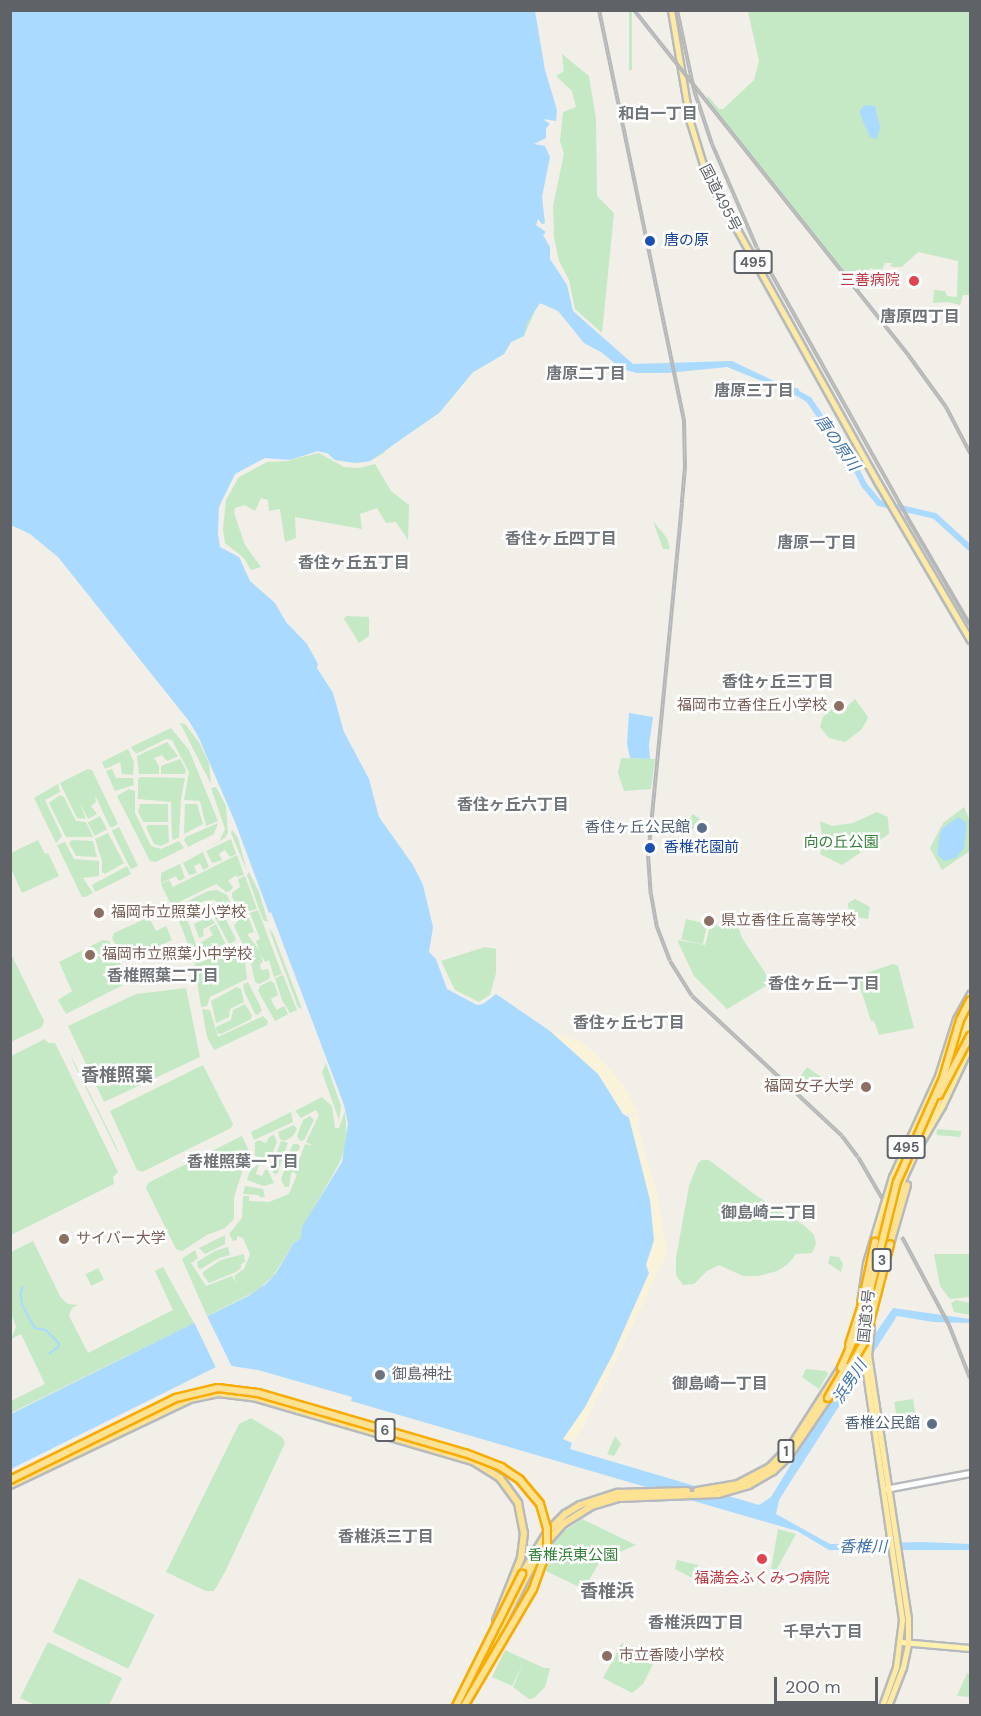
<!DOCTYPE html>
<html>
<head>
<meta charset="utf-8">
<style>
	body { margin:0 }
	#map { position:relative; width:981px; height:1716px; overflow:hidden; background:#f1efe8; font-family:"DM Sans","Noto Sans JP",sans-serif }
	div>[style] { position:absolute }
	.green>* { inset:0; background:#c5e8c5; transform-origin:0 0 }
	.sand>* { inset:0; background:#fbf3d9 }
	.water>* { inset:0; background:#aadaff }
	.pier>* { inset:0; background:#f1efe8 }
	.stream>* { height:1.5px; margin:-0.75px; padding:0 0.75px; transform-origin:0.75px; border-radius:0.75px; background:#aadaff }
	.river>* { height:6px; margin:-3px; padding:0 3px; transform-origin:3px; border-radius:3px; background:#aadaff }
	.roads { filter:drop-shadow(2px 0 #b6babf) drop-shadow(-2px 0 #b6babf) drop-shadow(0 2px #b6babf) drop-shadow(0 -2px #b6babf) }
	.secondary>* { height:4.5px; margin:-2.25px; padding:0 2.25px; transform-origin:2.25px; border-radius:2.25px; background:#fff }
	.primary>* { height:5px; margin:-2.5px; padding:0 2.5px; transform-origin:2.5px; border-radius:2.5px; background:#fff2af }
	.trunk>* { height:5px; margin:-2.5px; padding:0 2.5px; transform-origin:2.5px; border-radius:2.5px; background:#feeaa1 }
	.motorway>* { height:6px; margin:-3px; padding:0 3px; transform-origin:3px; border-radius:3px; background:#fde293 }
	.rail>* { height:4px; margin-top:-2px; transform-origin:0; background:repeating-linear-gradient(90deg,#fff 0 4.5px,#b6b7b8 0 9px); box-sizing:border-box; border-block:2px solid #b6b7b8 }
	.bridges { filter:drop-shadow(2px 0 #f9ab00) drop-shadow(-2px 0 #f9ab00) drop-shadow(0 2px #f9ab00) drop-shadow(0 -2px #f9ab00) }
	.motorway-bridge>* { height:6px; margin:-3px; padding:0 3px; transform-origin:3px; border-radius:3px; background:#fde293 }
	.dots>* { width:16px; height:16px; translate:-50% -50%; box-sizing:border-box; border:3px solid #fff; border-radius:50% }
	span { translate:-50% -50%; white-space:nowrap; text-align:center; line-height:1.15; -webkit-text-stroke:5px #fff; paint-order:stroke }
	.shield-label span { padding:2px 4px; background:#fff; border:2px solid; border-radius:4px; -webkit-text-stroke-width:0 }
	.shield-label { font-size:14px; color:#5f6368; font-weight:700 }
	.street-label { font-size:15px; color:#5f6368 }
	.transit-label { font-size:15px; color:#164399 }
	.left { translate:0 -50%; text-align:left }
	.health-label { font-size:15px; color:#be3a42 }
	.right { translate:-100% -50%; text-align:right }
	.education-label { font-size:15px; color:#785e54 }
	.service-label { font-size:15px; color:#4e5e75 }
	.park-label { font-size:15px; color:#348238 }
	.worship-label { font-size:15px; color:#5b616d }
	.neighbourhood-label { font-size:16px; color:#70757a; font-weight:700 }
	.water-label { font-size:16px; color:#4174aa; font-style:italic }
	.quarter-label { font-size:18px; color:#70757a; font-weight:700 }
	.frame { position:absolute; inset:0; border:12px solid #5f6368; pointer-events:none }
	.scale { position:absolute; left:774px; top:1677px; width:104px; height:27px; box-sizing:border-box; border:3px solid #5f6368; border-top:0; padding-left:8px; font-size:18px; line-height:21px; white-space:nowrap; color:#5f6368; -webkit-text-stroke:4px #fff; paint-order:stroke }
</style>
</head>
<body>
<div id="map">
	<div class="green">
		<div style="left:629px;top:11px;width:3px;height:59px"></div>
		<div style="clip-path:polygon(748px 11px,970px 11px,970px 295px,963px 295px,960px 305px,948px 302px,933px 303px,934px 290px,945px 291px,947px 296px,957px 297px,958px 261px,918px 252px,902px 267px,893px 267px,890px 266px,892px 263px,885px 263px,881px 272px,871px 268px,860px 276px,850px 277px,862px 289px,859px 291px,706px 99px,708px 96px,719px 109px,723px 109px,754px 80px,759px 61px)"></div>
		<div style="clip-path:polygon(562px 54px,589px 76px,596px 119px,597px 196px,614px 213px,602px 333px,575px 309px,569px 280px,559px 261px,554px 237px,553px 206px,564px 154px,560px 141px,563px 112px,576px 107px,572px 91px,556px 76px,564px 71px)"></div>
		<div style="clip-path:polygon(442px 273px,544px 303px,538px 304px,524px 336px,511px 342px,504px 354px,473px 372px,439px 413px,409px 431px,382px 454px,370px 461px,355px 463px,335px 460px,327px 453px,318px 451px,290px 460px,319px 453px,344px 467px,359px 468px,375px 464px,391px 491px,409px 505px,408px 540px,396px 522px,386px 523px,377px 508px,360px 514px,362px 529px,295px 517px,296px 538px,285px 542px,280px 509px,269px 511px,268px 500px,261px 498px,255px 511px,245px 505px,235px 508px,234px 513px,245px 545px,261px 567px,251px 570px,244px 558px,225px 543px,223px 529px,226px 500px,239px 477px,267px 462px,289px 461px,302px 450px)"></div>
		<div style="clip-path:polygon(653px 521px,667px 538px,670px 549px,663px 549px)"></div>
		<div style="clip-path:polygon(346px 616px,369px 617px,369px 636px,359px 643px,344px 619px)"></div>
		<div style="clip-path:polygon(855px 699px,868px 717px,866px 722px,861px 730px,845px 742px,829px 738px,820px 727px,823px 717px,834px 707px,840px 713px)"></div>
		<div style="clip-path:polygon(180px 723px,185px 724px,200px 744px,209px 763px,211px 784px)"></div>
		<div style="clip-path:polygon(171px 728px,189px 750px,218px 821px,206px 826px,200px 801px,184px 800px,189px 772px,172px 740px,166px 739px,136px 754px,131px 747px)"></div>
		<div style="clip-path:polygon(167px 742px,178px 756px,167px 761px,162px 755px,154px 758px,159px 766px,159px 774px,139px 774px,137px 756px)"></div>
		<div style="clip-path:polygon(128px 749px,134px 762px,133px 775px,122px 774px,120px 762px,105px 769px,102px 762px)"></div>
		<div style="clip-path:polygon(621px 758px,655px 759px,651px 789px,624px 791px,618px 773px)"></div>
		<div style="clip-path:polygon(180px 759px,186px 770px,185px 774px,161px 774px,161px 766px)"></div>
		<div style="clip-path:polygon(88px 769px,92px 770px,118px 824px,113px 827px,110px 827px,95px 795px,96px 802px,91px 806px,97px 814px,88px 819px,80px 803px,86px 819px,77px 818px,60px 783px)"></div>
		<div style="clip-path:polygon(112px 769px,116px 778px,133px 778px,134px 785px,115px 791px,106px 771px)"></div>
		<div style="clip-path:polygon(140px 777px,185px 778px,181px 799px,179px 837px,173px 840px,172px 837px,171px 802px,138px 799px,138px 780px)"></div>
		<div style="clip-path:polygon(58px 784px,60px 792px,45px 800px,62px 836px,56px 843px,34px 798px)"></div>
		<div style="clip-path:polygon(216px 787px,226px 806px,228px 833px,225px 838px,205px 848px,220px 840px,225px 829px,211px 788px)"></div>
		<div style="clip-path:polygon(129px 789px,135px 791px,135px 813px,151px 846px,161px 849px,179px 841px,184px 848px,156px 862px,150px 861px,117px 796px)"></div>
		<div style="clip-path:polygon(60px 795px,64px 797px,76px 821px,86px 822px,93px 837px,66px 837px,49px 803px)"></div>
		<div style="clip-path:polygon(140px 804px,168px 804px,168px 822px,143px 822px,138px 811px)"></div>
		<div style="clip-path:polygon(185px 804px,197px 804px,203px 824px,184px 834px)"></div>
		<div style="clip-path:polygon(964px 807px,970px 821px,970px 851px,942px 870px,930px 848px,943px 823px)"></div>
		<div style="clip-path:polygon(877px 812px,888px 817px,889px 834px,842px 865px,820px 854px,823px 843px,820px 821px,832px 826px,853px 823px)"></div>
		<div style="clip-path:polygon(693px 814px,700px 819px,688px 835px,684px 826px)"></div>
		<div style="left:100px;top:816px;width:15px;height:14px;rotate:62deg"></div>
		<div style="clip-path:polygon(218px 823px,214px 834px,188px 847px,184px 840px,186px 837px)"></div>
		<div style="clip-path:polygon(148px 825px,168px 825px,169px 842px,161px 846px,154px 844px,146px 827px)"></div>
		<div style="left:119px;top:827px;width:43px;height:8px;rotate:64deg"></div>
		<div style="clip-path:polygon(232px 830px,238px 838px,247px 871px,231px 833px)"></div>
		<div style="clip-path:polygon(108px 833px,124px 863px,105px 874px,102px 872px,102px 861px,95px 839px)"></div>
		<div style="clip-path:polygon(231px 839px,236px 854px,230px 857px,225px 850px,219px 854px,222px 860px,212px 863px,206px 851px)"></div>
		<div style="clip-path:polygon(38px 840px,45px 854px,48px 853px,59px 876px,22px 893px,11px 868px,11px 853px)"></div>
		<div style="clip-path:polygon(72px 840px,93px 841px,97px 857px,76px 856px,69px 843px)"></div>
		<div style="clip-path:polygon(65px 842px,74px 859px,99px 861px,99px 876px,83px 878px,93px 893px,85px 897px,82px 897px,57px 845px)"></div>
		<div style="clip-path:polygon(203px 852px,209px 867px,203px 870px,200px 863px,194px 866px,197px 873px,189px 875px,183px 863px)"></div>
		<div style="clip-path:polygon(237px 855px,244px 875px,237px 877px,236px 875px,228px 881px,233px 887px,230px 891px,226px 892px,216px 884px,179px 902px,182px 910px,175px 913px,161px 884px,169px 880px,173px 887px)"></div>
		<div style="clip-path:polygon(180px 864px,185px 878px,179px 881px,176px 876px,161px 883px,161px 873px)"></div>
		<div style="clip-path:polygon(127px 866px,131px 874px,95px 892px,92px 885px)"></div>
		<div style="clip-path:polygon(249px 872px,259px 892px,268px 922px,263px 920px,247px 875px)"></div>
		<div style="clip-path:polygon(245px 876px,257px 909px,249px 911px,247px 906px,240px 912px,232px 897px,232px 893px,240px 887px,238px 879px)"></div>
		<div style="clip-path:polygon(217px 890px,227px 895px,237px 917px,230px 917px,224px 906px,214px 900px,204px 901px,188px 909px,184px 908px,184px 903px,208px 891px)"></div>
		<div style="clip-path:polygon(855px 899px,870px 907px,868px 919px,849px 916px,848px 903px)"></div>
		<div style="clip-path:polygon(207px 906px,215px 906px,221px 910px,236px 939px,234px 942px,229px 944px,213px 914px,190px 920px,190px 914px)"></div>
		<div style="clip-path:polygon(258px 910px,282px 974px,274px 977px,269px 960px,265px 962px,260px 954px,263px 962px,260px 964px,261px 970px,268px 969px,270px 975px,269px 979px,259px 984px,255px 982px,250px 959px,234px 926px,241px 915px,247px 914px,254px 932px,247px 934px,259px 950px,256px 941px,260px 939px,250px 913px)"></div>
		<div style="clip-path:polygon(209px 916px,215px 923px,203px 929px,204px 936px,199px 938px,194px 924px)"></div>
		<div style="clip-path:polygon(149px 917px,156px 931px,166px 926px,172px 940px,125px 962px,112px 938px,114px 933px)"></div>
		<div style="clip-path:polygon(184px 917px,189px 924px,202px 962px,235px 945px,245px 961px,247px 979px,210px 997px,207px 1006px,201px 1007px,194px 960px,179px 921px)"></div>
		<div style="left:686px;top:919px;width:22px;height:21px;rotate:13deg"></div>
		<div style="clip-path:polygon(711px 922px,739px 929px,742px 938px,770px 980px,769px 984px,727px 1009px,694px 976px,677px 940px,705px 945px)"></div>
		<div style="clip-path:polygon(216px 924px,225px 943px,224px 947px,207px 956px,204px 954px,200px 943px,213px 935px,209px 928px)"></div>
		<div style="clip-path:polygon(269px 929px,273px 933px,302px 1009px,298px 1007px)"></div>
		<div style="clip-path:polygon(103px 940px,109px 941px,129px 982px,66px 1014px,58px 1000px,72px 991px,59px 962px)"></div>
		<div style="clip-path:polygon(485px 947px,496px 949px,496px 973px,490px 995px,479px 1002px,455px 990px,441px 961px)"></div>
		<div style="clip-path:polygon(11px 954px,44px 1021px,42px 1027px,11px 1042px)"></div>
		<div style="clip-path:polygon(893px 964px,898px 966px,914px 1028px,879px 1035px,874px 1021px,871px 1021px,858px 981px,861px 975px)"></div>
		<div style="clip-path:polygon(283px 975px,297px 1010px,290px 1013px,282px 1000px,275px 978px)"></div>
		<div style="clip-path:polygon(270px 981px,274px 983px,278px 995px,271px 999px,273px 1004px,277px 1010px,284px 1006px,288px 1014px,275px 1021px,258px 991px,260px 986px)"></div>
		<div style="clip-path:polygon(248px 982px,262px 1010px,258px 1015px,255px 1014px,245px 993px,243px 985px)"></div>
		<div style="clip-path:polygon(237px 987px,241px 989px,244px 1002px,230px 1009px,229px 1017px,216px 1023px,211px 1001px)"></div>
		<div style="clip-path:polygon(186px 988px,200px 1057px,104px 1102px,68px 1026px,136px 994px)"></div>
		<div style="clip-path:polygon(245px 1004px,252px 1015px,251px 1019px,221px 1034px,217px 1033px,216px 1027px,231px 1020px,233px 1010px)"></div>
		<div style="clip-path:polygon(202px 1009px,210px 1010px,218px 1037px,263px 1016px,268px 1021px,267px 1025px,214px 1050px,207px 1037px)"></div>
		<div style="clip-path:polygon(45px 1039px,48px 1043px,55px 1043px,118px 1172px,113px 1177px,114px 1184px,11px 1235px,11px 1056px)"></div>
		<div style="clip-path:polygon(71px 1056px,116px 1146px,119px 1155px,74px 1064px)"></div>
		<div style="clip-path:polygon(326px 1063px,341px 1106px,339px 1120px,322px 1072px)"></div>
		<div style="clip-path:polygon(203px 1065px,233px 1124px,231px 1128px,142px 1172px,137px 1170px,110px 1111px)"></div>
		<div style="left:807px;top:1067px;width:19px;height:17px;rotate:35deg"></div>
		<div style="clip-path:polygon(322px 1097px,332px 1106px,335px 1128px,339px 1128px,345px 1111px,347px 1141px,340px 1162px,303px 1227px,302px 1237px,293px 1244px,273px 1276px,258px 1290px,207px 1316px,182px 1259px,195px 1250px,198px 1258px,191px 1263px,206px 1286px,232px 1276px,236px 1283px,234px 1276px,244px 1269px,250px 1254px,243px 1238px,237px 1236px,237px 1240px,233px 1241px,229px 1234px,242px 1218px,243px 1196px,249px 1196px,249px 1201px,269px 1202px,289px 1194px,297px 1175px,294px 1172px,291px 1173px,289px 1187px,285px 1187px,281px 1180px,289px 1153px,293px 1144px,298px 1144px,300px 1147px,293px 1160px,298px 1163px,305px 1144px,314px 1146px,306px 1142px,319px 1115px,316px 1110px,301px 1118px,295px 1111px)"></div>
		<div style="clip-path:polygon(291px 1112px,293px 1122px,254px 1140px,251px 1132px)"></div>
		<div style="clip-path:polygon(310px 1116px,314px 1120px,304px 1140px,300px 1141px,297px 1136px,303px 1120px)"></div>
		<div style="clip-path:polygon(294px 1125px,297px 1129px,292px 1137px,284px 1141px,280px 1139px,278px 1132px)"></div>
		<div style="left:937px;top:1129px;width:24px;height:6px;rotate:5deg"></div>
		<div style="clip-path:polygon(274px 1135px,277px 1142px,268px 1164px,266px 1160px,255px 1156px,255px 1142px,259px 1140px,266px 1143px,269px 1137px)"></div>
		<div style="clip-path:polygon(242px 1136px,249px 1151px,234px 1197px,234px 1219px,225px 1228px,207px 1235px,182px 1251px,176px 1249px,146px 1188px,148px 1183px)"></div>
		<div style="clip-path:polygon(281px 1141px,288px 1143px,277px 1174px,273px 1173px,272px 1166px)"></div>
		<div style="clip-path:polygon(254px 1158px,260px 1160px,256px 1174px,262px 1176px,265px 1170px,268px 1170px,274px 1183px,264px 1186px,247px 1180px)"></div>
		<div style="clip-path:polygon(702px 1160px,709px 1160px,757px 1196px,805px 1226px,814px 1235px,816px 1244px,812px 1253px,796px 1254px,788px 1264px,777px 1271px,758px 1276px,743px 1276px,719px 1265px,707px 1271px,694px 1284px,683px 1285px,676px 1275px,676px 1258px,689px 1186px,698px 1163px)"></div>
		<div style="clip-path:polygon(245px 1186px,263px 1189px,265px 1196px,262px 1198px,258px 1195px,243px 1194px)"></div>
		<div style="clip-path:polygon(225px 1235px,225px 1244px,205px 1254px,199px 1248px)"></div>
		<div style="clip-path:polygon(33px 1241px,61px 1298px,68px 1304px,78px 1305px,72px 1308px,69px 1316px,88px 1353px,173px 1310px,155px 1271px,163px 1267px,194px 1323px,11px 1413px,11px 1401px,45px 1384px,21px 1334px,11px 1339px,16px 1327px,11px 1313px,11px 1252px)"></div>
		<div style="clip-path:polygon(228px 1247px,230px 1255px,219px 1258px,201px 1269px,198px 1268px,197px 1262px,215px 1251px)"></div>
		<div style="clip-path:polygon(244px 1254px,245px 1262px,241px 1264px,241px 1268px,236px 1272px,209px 1283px,203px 1275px,203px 1272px,221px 1260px)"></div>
		<div style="clip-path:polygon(934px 1254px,970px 1254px,970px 1297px,950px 1299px,940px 1286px)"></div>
		<div style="clip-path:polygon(830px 1256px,839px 1257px,843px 1264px,841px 1272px,828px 1263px)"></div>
		<div style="left:98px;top:1268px;width:13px;height:14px;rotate:63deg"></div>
		<div style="clip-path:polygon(956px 1300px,970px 1303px,970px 1315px,954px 1312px,951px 1303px)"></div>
		<div style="clip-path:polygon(806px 1369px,826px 1371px,828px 1374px,819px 1389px,802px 1377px)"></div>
		<div style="left:913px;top:1399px;width:20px;height:19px;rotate:81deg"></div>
		<div style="clip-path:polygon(251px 1418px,282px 1437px,285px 1443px,226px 1570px,214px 1591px,206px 1591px,166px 1572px,239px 1424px)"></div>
		<div style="clip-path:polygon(615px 1436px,621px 1444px,614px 1456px,607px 1454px)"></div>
		<div style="clip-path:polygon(582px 1519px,636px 1545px,600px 1561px,584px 1589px,537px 1567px,550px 1541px)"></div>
		<div style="clip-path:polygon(778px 1529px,796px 1534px,774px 1574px,771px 1569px)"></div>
		<div style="clip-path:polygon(677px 1560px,698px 1565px,694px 1579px,675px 1569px)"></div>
		<div style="left:79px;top:1578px;width:84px;height:60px;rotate:26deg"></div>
		<div style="clip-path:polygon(48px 1642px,122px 1678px,109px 1705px,35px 1705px,20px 1698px)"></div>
		<div style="clip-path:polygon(622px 1643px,652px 1657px,653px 1664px,643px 1684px,632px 1693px,603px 1678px)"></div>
		<div style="clip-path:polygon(505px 1650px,544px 1668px,550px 1668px,545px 1687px,534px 1698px,529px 1699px,513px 1687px,524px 1662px,512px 1686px,492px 1677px)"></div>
		<div style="clip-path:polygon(967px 1673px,970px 1674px,970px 1697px,957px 1696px)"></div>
	</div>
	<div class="sand">
		<div style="clip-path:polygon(550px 1031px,581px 1042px,594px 1052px,622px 1083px,638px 1113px,623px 1114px,598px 1074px)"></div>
		<div style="clip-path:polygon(639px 1114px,637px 1126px,658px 1197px,667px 1254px,585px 1423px,572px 1443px,563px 1439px,585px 1407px,613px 1354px,649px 1273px,646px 1265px,654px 1240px,650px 1200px,629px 1118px)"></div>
	</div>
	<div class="water">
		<div style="clip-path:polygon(11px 11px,535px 11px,545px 70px,557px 110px,556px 121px,543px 119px,550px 124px,546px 128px,546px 138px,534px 144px,545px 146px,550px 157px,542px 197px,545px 223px,542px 224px,538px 219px,536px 225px,546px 232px,543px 235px,550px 247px,550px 259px,567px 285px,573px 311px,633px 364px,732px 361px,776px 382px,799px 389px,798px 394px,791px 394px,786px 388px,779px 388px,727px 367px,668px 373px,637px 373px,622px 369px,601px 352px,584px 343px,558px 311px,540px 303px,527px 323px,524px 336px,511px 342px,504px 354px,473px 372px,439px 413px,370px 461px,355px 463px,335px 460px,327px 453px,318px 451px,289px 460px,265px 458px,235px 474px,219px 507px,218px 533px,220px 547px,239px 557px,250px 581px,275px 603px,286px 622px,307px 644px,318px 664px,317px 668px,333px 693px,344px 732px,369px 779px,379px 817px,413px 865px,423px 885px,433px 927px,429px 952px,436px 959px,447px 989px,477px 1005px,483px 1004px,496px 994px,550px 1031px,598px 1074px,623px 1114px,629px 1118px,650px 1200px,654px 1240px,646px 1265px,649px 1273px,613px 1354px,585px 1407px,563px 1439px,572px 1443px,570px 1449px,759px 1505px,771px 1497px,834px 1394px,893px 1308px,970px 1319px,970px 1323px,933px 1322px,897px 1316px,791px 1481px,779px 1500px,776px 1514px,830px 1544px,922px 1542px,970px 1544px,970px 1550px,829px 1550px,797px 1531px,351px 1401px,352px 1397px,258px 1370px,232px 1366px,216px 1367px,11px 1469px,11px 1414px,248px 1296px,266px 1284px,276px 1273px,293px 1244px,301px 1238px,302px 1227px,342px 1162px,348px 1124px,344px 1105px,271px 912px,269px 913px,235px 822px,198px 736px,189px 721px,58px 557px,30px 534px,11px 525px)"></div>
		<div style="clip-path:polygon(865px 105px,875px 106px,880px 127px,877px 139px,870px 137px,860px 114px,860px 110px)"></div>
		<div style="clip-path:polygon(629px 713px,653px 717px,649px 745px,650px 759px,630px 758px,627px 744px)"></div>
		<div style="clip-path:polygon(958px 817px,967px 823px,964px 848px,956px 858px,944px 861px,937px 854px,940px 833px,943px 828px)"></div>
	</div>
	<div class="pier">
		<div style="clip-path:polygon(206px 1314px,207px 1316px,233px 1369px,217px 1370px,193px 1320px)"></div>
	</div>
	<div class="stream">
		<div style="left:23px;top:1287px;width:7px;rotate:106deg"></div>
		<div style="left:21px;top:1294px;width:12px;rotate:81deg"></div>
		<div style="left:23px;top:1306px;width:25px;rotate:61deg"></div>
		<div style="left:35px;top:1328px;width:11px;rotate:10deg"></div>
		<div style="left:46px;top:1330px;width:18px;rotate:45deg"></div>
		<div style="left:59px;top:1343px;width:4px;rotate:90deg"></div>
		<div style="left:59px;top:1347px;width:11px;rotate:142deg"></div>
	</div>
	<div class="river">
		<div style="left:792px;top:390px;width:20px;rotate:30deg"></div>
		<div style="left:809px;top:400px;width:79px;rotate:55.3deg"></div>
		<div style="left:854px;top:465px;width:22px;rotate:63deg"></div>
		<div style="left:864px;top:485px;width:23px;rotate:50deg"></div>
		<div style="left:879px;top:503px;width:57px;rotate:13.1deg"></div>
		<div style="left:935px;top:516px;width:47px;rotate:42.4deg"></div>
	</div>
	<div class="roads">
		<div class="secondary">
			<div style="left:885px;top:1489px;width:86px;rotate:-10.7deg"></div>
		</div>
		<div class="primary">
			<div style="left:901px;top:1642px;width:69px;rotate:5deg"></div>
		</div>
		<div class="trunk">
			<div style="left:671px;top:10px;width:114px;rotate:80.4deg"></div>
			<div style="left:690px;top:122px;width:54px;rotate:72.9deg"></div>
			<div style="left:706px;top:174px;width:354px;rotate:60.9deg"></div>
			<div style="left:878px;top:483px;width:182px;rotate:59.6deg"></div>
			<div style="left:955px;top:1048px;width:40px;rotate:-68deg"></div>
			<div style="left:958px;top:1054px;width:35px;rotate:-70deg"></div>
			<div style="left:918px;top:1147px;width:48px;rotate:-59.7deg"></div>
			<div style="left:942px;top:1106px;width:66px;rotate:-65deg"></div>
			<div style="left:874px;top:1294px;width:116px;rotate:-76.1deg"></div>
			<div style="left:902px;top:1181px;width:97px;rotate:-65.6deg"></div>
			<div style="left:860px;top:1303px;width:40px;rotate:-81.5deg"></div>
			<div style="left:866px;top:1263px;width:90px;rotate:-73.2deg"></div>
			<div style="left:892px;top:1177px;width:111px;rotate:-65.5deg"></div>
			<div style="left:938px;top:1076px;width:60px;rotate:-72.5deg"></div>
			<div style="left:956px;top:1019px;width:29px;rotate:-61deg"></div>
			<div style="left:866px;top:1314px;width:45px;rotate:92.5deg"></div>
			<div style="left:864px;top:1359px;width:264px;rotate:81.7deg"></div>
			<div style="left:902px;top:1620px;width:47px;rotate:97.3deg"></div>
			<div style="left:896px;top:1667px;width:41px;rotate:109.7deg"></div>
			<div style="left:871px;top:1327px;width:27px;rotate:96deg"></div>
			<div style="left:868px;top:1354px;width:267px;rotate:81.4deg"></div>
			<div style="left:908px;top:1618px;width:26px;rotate:90deg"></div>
			<div style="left:908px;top:1644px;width:24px;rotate:102deg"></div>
			<div style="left:903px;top:1667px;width:42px;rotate:111deg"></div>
		</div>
		<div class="motorway">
			<div style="left:875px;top:1242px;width:50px;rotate:-70.1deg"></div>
			<div style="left:890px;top:1244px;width:61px;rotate:-73.9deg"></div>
			<div style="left:10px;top:1485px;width:199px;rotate:-25.5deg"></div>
			<div style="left:190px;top:1399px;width:29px;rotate:-12deg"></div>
			<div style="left:218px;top:1393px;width:39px;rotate:7deg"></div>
			<div style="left:257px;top:1398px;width:225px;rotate:16.3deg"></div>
			<div style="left:473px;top:1461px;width:32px;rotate:32deg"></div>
			<div style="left:500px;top:1478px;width:31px;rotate:54deg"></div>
			<div style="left:518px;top:1503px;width:31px;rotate:79deg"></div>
			<div style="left:524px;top:1533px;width:25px;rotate:97deg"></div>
			<div style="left:521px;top:1558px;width:68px;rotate:111.6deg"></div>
			<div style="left:697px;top:1491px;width:42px;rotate:-9.7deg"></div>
			<div style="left:738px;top:1484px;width:36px;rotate:-28deg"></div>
			<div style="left:770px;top:1467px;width:33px;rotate:-46deg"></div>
			<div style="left:793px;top:1443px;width:89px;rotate:-57.4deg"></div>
			<div style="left:522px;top:1574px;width:50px;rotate:-58.8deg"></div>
			<div style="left:548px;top:1531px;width:24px;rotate:-45deg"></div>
			<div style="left:565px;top:1514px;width:17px;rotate:-31deg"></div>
			<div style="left:580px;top:1505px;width:40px;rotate:-18deg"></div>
			<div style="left:618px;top:1493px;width:69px;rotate:-1.7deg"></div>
			<div style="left:462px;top:1705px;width:143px;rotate:-63.4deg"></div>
			<div style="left:526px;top:1577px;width:38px;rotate:-60deg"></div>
			<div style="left:545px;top:1544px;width:27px;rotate:-48deg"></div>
			<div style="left:563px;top:1524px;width:34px;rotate:-32deg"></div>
			<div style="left:592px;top:1506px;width:28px;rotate:-17deg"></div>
			<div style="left:619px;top:1498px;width:99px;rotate:-2.3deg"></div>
			<div style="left:718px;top:1494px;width:32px;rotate:-16deg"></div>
			<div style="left:749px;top:1485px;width:28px;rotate:-30deg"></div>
			<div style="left:773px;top:1471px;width:21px;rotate:-43deg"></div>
			<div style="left:788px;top:1457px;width:71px;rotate:-55.9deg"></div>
		</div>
	</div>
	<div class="rail">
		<div style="left:599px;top:10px;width:420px;rotate:78.3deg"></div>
		<div style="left:684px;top:421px;width:46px;rotate:88.8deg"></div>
		<div style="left:685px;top:467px;width:37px;rotate:95deg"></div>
		<div style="left:682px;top:504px;width:353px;rotate:95.5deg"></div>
		<div style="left:648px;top:855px;width:39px;rotate:86deg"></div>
		<div style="left:651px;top:894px;width:34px;rotate:80deg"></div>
		<div style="left:657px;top:927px;width:36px;rotate:69deg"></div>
		<div style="left:670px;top:961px;width:41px;rotate:57.8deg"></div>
		<div style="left:692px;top:996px;width:205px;rotate:43deg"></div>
		<div style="left:842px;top:1136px;width:26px;rotate:53deg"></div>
		<div style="left:858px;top:1157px;width:48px;rotate:59.7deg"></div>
		<div style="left:634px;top:10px;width:442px;rotate:51.5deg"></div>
		<div style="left:909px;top:356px;width:63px;rotate:54deg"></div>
		<div style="left:946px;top:407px;width:52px;rotate:62.4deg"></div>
		<div style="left:677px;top:10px;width:82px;rotate:78deg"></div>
		<div style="left:694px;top:90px;width:57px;rotate:71.6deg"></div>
		<div style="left:712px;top:144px;width:113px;rotate:66.6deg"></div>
		<div style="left:757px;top:248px;width:306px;rotate:60.8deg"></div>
		<div style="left:906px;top:515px;width:127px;rotate:59.8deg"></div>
		<div style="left:902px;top:1237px;width:100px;rotate:61.9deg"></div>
		<div style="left:949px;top:1325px;width:57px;rotate:68.4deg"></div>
	</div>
	<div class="bridges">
		<div class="motorway-bridge">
			<div style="left:939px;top:1095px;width:67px;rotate:-62.3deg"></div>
			<div style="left:849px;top:1345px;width:35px;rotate:-72deg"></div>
			<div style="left:860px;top:1312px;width:72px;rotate:-77.9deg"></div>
			<div style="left:841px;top:1368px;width:55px;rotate:-66.3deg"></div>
			<div style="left:863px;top:1318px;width:140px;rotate:-76deg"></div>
			<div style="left:897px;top:1182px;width:114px;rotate:-66.1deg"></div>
			<div style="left:943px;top:1078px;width:60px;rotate:-73.7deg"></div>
			<div style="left:960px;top:1020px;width:22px;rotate:-63deg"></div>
			<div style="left:846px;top:1373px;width:37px;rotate:-59deg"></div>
			<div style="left:865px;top:1341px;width:100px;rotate:-75.5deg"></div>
			<div style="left:828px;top:1398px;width:36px;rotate:-60deg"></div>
			<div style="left:10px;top:1480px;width:185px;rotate:-26.3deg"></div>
			<div style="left:176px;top:1398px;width:43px;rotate:-13.4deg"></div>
			<div style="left:218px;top:1388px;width:40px;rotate:7.1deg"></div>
			<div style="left:258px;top:1393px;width:216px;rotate:16.2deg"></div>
			<div style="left:465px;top:1453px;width:39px;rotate:21deg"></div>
			<div style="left:501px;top:1467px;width:23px;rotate:34deg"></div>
			<div style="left:520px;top:1480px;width:31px;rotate:50deg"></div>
			<div style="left:540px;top:1504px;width:25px;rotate:74deg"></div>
			<div style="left:547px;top:1528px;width:22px;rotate:90deg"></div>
			<div style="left:547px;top:1550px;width:41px;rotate:109.7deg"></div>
			<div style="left:533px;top:1589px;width:136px;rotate:120.5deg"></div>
			<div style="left:456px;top:1706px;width:148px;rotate:-63.4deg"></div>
		</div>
	</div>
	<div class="dots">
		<div style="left:650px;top:241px;background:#1a4fb4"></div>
		<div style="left:914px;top:281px;background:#e0444e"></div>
		<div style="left:839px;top:706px;background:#8d6e63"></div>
		<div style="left:702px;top:828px;background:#5c6f8a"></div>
		<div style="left:650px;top:848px;background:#1a4fb4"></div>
		<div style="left:99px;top:913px;background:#8d6e63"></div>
		<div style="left:709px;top:921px;background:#8d6e63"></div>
		<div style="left:90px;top:955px;background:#8d6e63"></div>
		<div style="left:866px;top:1087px;background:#8d6e63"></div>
		<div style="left:64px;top:1239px;background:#8d6e63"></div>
		<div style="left:380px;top:1375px;background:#6b7280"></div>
		<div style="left:932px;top:1424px;background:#5c6f8a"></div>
		<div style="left:762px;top:1559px;background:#e0444e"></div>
		<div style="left:607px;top:1656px;background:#8d6e63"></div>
	</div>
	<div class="shield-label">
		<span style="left:753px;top:262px">495</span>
		<span style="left:906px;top:1147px">495</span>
		<span style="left:882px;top:1260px">3</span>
		<span style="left:385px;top:1430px">6</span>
		<span style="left:786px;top:1451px">1</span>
	</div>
	<div class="street-label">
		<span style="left:720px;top:198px;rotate:63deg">国道495号</span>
		<span style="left:867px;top:1316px;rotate:-84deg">国道3号</span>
	</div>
	<div class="transit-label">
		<span class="left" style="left:664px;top:241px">唐の原</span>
		<span class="left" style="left:664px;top:848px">香椎花園前</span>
	</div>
	<div class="health-label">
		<span class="right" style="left:900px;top:281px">三善病院</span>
		<span style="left:762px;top:1579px">福満会ふくみつ病院</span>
	</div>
	<div class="education-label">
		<span class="right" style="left:827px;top:706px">福岡市立香住丘小学校</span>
		<span class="left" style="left:111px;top:913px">福岡市立照葉小学校</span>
		<span class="left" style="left:721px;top:921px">県立香住丘高等学校</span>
		<span class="left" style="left:102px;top:955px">福岡市立照葉小中学校</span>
		<span class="right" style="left:854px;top:1087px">福岡女子大学</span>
		<span class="left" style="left:76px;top:1239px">サイバー大学</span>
		<span class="left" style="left:619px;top:1656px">市立香陵小学校</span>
	</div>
	<div class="service-label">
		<span class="right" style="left:690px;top:828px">香住ヶ丘公民館</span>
		<span class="right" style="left:920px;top:1424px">香椎公民館</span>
	</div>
	<div class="park-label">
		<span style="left:841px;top:843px">向の丘公園</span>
		<span style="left:573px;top:1556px">香椎浜東公園</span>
	</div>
	<div class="worship-label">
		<span class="left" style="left:392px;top:1375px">御島神社</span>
	</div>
	<div class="neighbourhood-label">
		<span style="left:658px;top:114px">和白一丁目</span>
		<span style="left:920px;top:317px">唐原四丁目</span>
		<span style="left:586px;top:374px">唐原二丁目</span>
		<span style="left:754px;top:391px">唐原三丁目</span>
		<span style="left:561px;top:539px">香住ヶ丘四丁目</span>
		<span style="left:817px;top:543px">唐原一丁目</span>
		<span style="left:354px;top:563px">香住ヶ丘五丁目</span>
		<span style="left:778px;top:682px">香住ヶ丘三丁目</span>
		<span style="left:513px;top:805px">香住ヶ丘六丁目</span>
		<span style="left:163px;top:976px">香椎照葉二丁目</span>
		<span style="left:824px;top:984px">香住ヶ丘一丁目</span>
		<span style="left:629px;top:1023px">香住ヶ丘七丁目</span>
		<span style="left:243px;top:1162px">香椎照葉一丁目</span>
		<span style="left:769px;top:1213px">御島崎二丁目</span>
		<span style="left:720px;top:1384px">御島崎一丁目</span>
		<span style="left:386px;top:1537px">香椎浜三丁目</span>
		<span style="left:696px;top:1623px">香椎浜四丁目</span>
		<span style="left:823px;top:1632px">千早六丁目</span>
	</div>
	<div class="water-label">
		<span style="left:837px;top:443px;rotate:55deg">唐の原川</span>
		<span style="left:850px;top:1382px;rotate:-57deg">浜男川</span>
		<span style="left:863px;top:1547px">香椎川</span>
	</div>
	<div class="quarter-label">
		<span style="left:117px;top:1075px">香椎照葉</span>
		<span style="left:607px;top:1591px">香椎浜</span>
	</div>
	<div class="frame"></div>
	<div class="scale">200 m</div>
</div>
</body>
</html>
